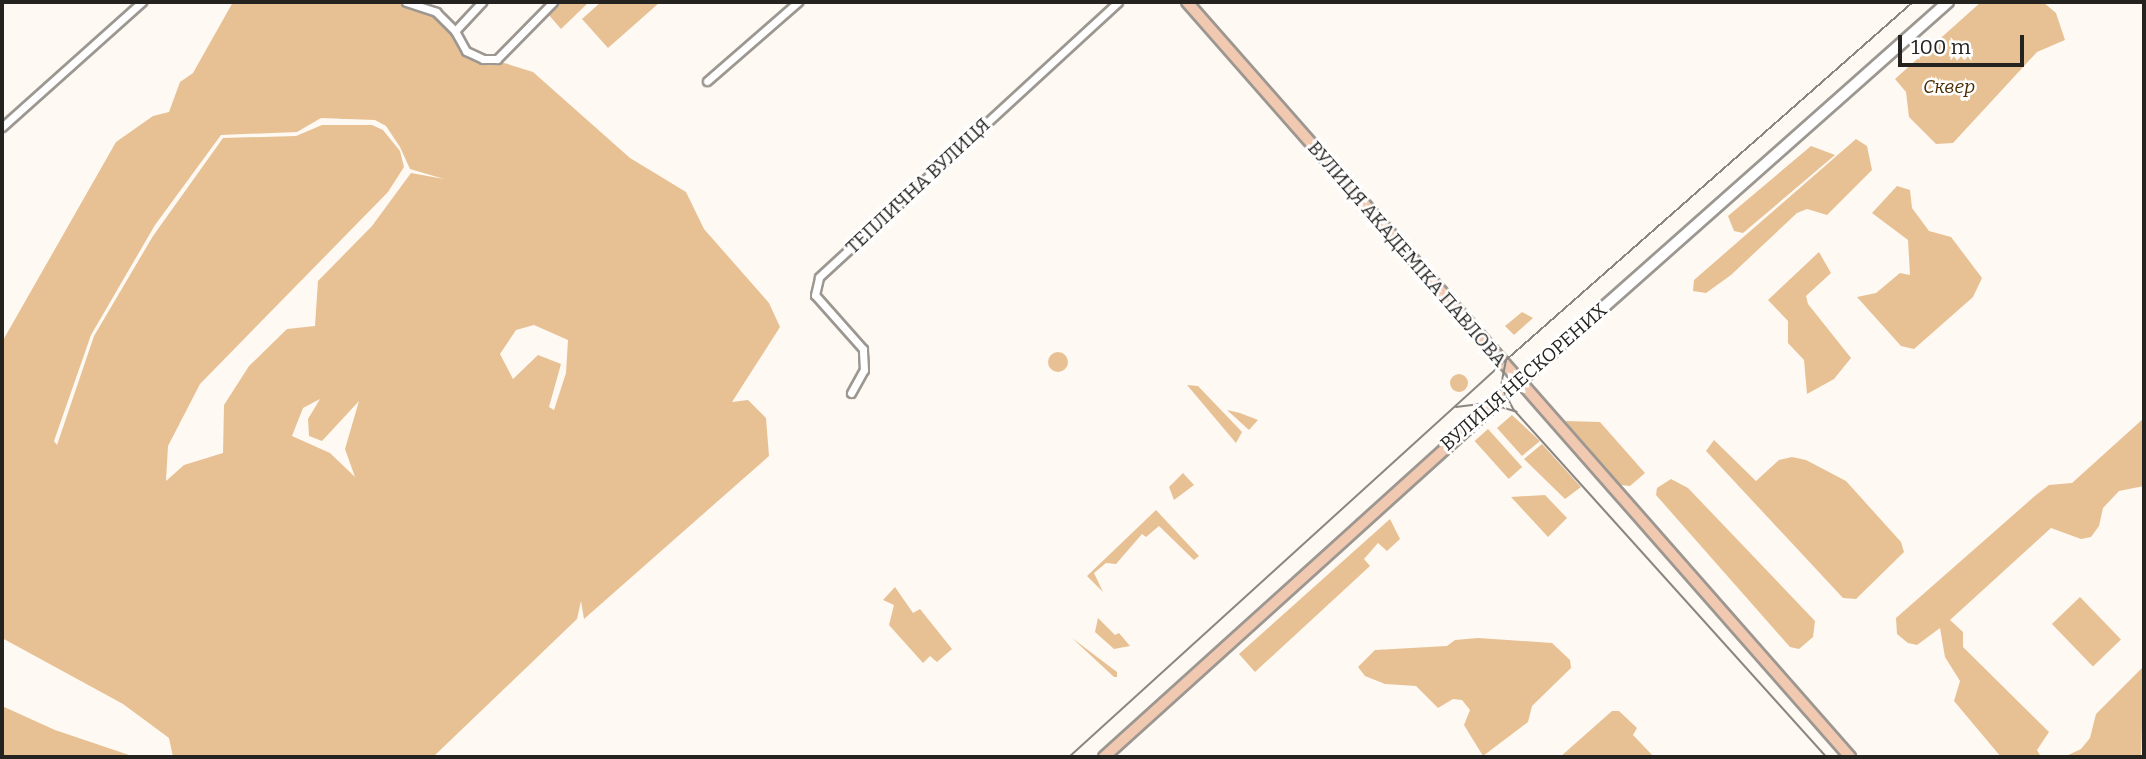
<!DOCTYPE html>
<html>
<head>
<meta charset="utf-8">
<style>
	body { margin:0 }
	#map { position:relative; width:2146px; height:759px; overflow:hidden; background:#fef9f2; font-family:Bitter,serif }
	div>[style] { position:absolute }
	.green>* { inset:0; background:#e7c194; transform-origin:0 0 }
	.round { border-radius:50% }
	.roads { filter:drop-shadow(2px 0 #9c9791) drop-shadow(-2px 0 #9c9791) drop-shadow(0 2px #9c9791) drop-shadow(0 -2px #9c9791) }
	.minor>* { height:7px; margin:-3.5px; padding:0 3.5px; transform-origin:3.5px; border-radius:3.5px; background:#fff }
	.secondary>* { height:10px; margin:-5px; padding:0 5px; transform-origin:5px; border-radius:5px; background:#fff }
	.primary>* { height:10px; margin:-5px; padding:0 5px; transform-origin:5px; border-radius:5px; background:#f1c8b0 }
	.tram>* { height:2px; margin:-1px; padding:0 1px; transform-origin:1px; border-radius:1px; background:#8a8783 }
	span { translate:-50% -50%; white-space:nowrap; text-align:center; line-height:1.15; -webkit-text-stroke:5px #fff; paint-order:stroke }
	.park-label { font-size:19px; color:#492c00; font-style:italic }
	.street-label { font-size:19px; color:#242320 }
	.frame { position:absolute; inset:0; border:4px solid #242320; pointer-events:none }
	.scale { position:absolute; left:1898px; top:35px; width:126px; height:32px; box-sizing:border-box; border:4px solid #242320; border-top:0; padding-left:9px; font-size:21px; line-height:24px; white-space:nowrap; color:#242320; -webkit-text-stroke:5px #fff; paint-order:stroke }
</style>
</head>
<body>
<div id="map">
	<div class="green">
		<div style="clip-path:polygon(evenodd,233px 2px,406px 2px,427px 7px,455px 31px,466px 51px,533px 72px,630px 158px,686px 192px,704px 229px,769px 303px,780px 327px,732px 402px,748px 400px,766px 418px,769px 456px,584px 619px,581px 601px,577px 619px,433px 757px,173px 757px,169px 738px,123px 704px,2px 638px,2px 342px,116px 142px,153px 116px,169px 112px,180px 82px,193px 73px,233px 2px,321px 118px,375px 120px,386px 126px,400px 147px,410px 169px,444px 179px,411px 173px,372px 226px,318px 281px,315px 326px,287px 329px,249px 366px,224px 405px,223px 453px,184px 465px,166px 481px,168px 446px,200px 384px,388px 192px,404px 167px,400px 151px,383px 130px,372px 125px,322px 125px,296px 136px,223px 138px,153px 236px,94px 336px,57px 445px,54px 441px,91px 335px,155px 225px,221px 135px,297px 132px,321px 118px,233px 2px,534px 325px,568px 340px,566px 373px,554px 410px,549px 407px,561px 364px,538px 355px,513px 379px,500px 354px,516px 330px,534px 325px,233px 2px,320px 399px,308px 419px,309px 436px,322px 441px,359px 401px,345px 449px,355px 477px,330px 453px,292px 436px,303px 408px,320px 399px)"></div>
		<div style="clip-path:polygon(560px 2px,589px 2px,561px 29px,548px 14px)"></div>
		<div style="clip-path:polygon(601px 2px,658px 2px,659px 3px,608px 48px,582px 19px)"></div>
		<div style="clip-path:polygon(1981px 2px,2043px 2px,2056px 13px,2065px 40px,2037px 52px,1953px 143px,1936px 144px,1909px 117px,1906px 92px,1895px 79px)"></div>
		<div style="clip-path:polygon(1856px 139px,1867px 146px,1872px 170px,1827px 215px,1807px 209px,1797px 213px,1731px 275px,1706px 293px,1693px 291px,1694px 280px)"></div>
		<div style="clip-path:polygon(1811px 146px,1835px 155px,1743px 233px,1734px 231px,1728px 216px)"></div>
		<div style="clip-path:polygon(1897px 186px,1910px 190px,1912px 208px,1929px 231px,1951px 237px,1982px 278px,1973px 297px,1914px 349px,1901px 346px,1857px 297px,1876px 293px,1900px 273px,1910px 275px,1908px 240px,1872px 213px)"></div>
		<div style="clip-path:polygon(1819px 252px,1831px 273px,1806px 296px,1808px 304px,1851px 358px,1834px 379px,1807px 394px,1804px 360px,1788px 343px,1788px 321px,1768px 300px)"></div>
		<div style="clip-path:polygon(1522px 312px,1533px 318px,1514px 335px,1505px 326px)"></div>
		<div class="round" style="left:1048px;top:352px;width:20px;height:20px"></div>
		<div class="round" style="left:1450px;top:374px;width:18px;height:18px"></div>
		<div style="clip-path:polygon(1187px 385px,1198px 386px,1242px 432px,1236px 443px)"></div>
		<div style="clip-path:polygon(1227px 410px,1240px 413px,1258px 420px,1249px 430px)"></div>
		<div style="clip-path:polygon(1512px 415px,1540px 441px,1522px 456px,1497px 428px)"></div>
		<div style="clip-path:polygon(2144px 418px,2144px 486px,2119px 491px,2103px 508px,2099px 526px,2091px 537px,2081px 539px,2051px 528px,1950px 620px,1963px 632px,1963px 647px,2049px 732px,2037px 750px,2041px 757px,2001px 757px,1954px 701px,1960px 681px,1945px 657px,1940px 628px,1917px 645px,1908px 643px,1897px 634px,1896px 618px,2036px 495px,2049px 485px,2072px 483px)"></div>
		<div style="clip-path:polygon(1565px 421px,1600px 422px,1645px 473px,1630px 486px,1621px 485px)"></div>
		<div style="left:1488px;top:429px;width:51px;height:18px;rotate:48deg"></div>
		<div style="clip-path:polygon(1714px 440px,1756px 481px,1779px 460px,1792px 457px,1806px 460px,1846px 481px,1901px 542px,1904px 552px,1856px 599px,1843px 598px,1706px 451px)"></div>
		<div style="clip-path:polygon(1542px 444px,1581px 487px,1565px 499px,1524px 459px)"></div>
		<div style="clip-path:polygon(1183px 473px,1194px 485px,1174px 500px,1169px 487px)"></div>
		<div style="clip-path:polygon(1671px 479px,1688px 488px,1815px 621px,1813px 637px,1799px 649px,1790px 647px,1656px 495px,1657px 488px)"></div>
		<div style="clip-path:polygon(1545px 495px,1567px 518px,1548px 537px,1511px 497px)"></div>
		<div style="clip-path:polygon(1156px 510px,1199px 556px,1194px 560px,1159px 526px,1146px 537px,1142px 534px,1116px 564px,1106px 563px,1094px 573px,1103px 592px,1087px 576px)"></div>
		<div style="clip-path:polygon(1390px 519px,1400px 539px,1387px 551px,1378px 543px,1364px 559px,1370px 566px,1255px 672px,1239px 654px)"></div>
		<div style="clip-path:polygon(895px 587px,913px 613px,920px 609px,952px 649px,937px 662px,930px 656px,923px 663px,889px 625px,894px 605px,883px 600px)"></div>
		<div style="left:2080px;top:597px;width:59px;height:39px;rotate:46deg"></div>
		<div style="clip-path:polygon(1098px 618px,1115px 635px,1119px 633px,1130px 646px,1114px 649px,1095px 632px)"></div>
		<div style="clip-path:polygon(1072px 638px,1117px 672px,1117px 677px,1114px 677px)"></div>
		<div style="clip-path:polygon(1478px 638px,1552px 643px,1570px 660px,1571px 668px,1532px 706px,1528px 722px,1483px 756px,1464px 725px,1470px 710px,1462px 700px,1453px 699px,1438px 708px,1416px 686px,1385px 684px,1365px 676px,1358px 667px,1375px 650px,1447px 646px,1455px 640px)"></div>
		<div style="clip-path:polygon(2144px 666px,2141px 757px,2064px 757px,2081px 749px,2090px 738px,2096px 714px)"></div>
		<div style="clip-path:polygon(2px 706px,55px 730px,135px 757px,2px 757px)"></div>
		<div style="clip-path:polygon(1612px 711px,1619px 711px,1637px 728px,1633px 735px,1654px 757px,1560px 757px)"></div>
	</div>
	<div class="roads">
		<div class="minor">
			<div style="left:406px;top:2px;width:32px;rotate:18deg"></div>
			<div style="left:436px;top:12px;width:27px;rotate:45deg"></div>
			<div style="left:455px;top:31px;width:23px;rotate:61deg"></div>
			<div style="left:466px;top:51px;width:19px;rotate:25deg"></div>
			<div style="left:483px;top:59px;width:14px"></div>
			<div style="left:497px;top:59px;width:80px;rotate:-45.5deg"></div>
			<div style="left:455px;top:31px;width:40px;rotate:-47deg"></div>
			<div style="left:707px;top:81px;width:121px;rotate:-41deg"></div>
			<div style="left:2px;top:127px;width:188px;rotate:-41.8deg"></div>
			<div style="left:851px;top:393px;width:26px;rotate:-61deg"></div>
			<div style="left:864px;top:370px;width:21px;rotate:-93deg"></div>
			<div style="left:863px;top:349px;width:72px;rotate:-131.6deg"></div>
			<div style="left:815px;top:295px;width:18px;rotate:-77deg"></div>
			<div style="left:819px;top:277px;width:406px;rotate:-42.6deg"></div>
		</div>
		<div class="secondary">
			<div style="left:1519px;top:382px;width:573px;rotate:-41.53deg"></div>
		</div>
		<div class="primary">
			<div style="left:1187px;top:2px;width:1005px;rotate:48.71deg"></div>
			<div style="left:1104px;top:757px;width:559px;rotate:-42.1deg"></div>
		</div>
	</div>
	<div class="tram">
		<div style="left:1506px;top:360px;width:26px;rotate:101deg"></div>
		<div style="left:1501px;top:386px;width:26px;rotate:62deg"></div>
		<div style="left:1513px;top:409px;width:468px;rotate:48deg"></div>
		<div style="left:1456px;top:407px;width:32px;rotate:-7deg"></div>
		<div style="left:1488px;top:403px;width:30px;rotate:17deg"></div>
		<div style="left:1069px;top:757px;width:590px;rotate:-42.25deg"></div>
		<div style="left:1506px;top:360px;width:542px;rotate:-41.34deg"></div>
	</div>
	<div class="park-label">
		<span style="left:1949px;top:87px">Сквер</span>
	</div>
	<div class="street-label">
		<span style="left:918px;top:186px;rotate:-43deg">ТЕПЛИЧНА ВУЛИЦЯ</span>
		<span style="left:1407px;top:254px;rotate:49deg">ВУЛИЦЯ АКАДЕМІКА ПАВЛОВА</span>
		<span style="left:1524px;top:377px;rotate:-41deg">ВУЛИЦЯ НЕСКОРЕНИХ</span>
	</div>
	<div class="frame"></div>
	<div class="scale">100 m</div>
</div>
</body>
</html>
